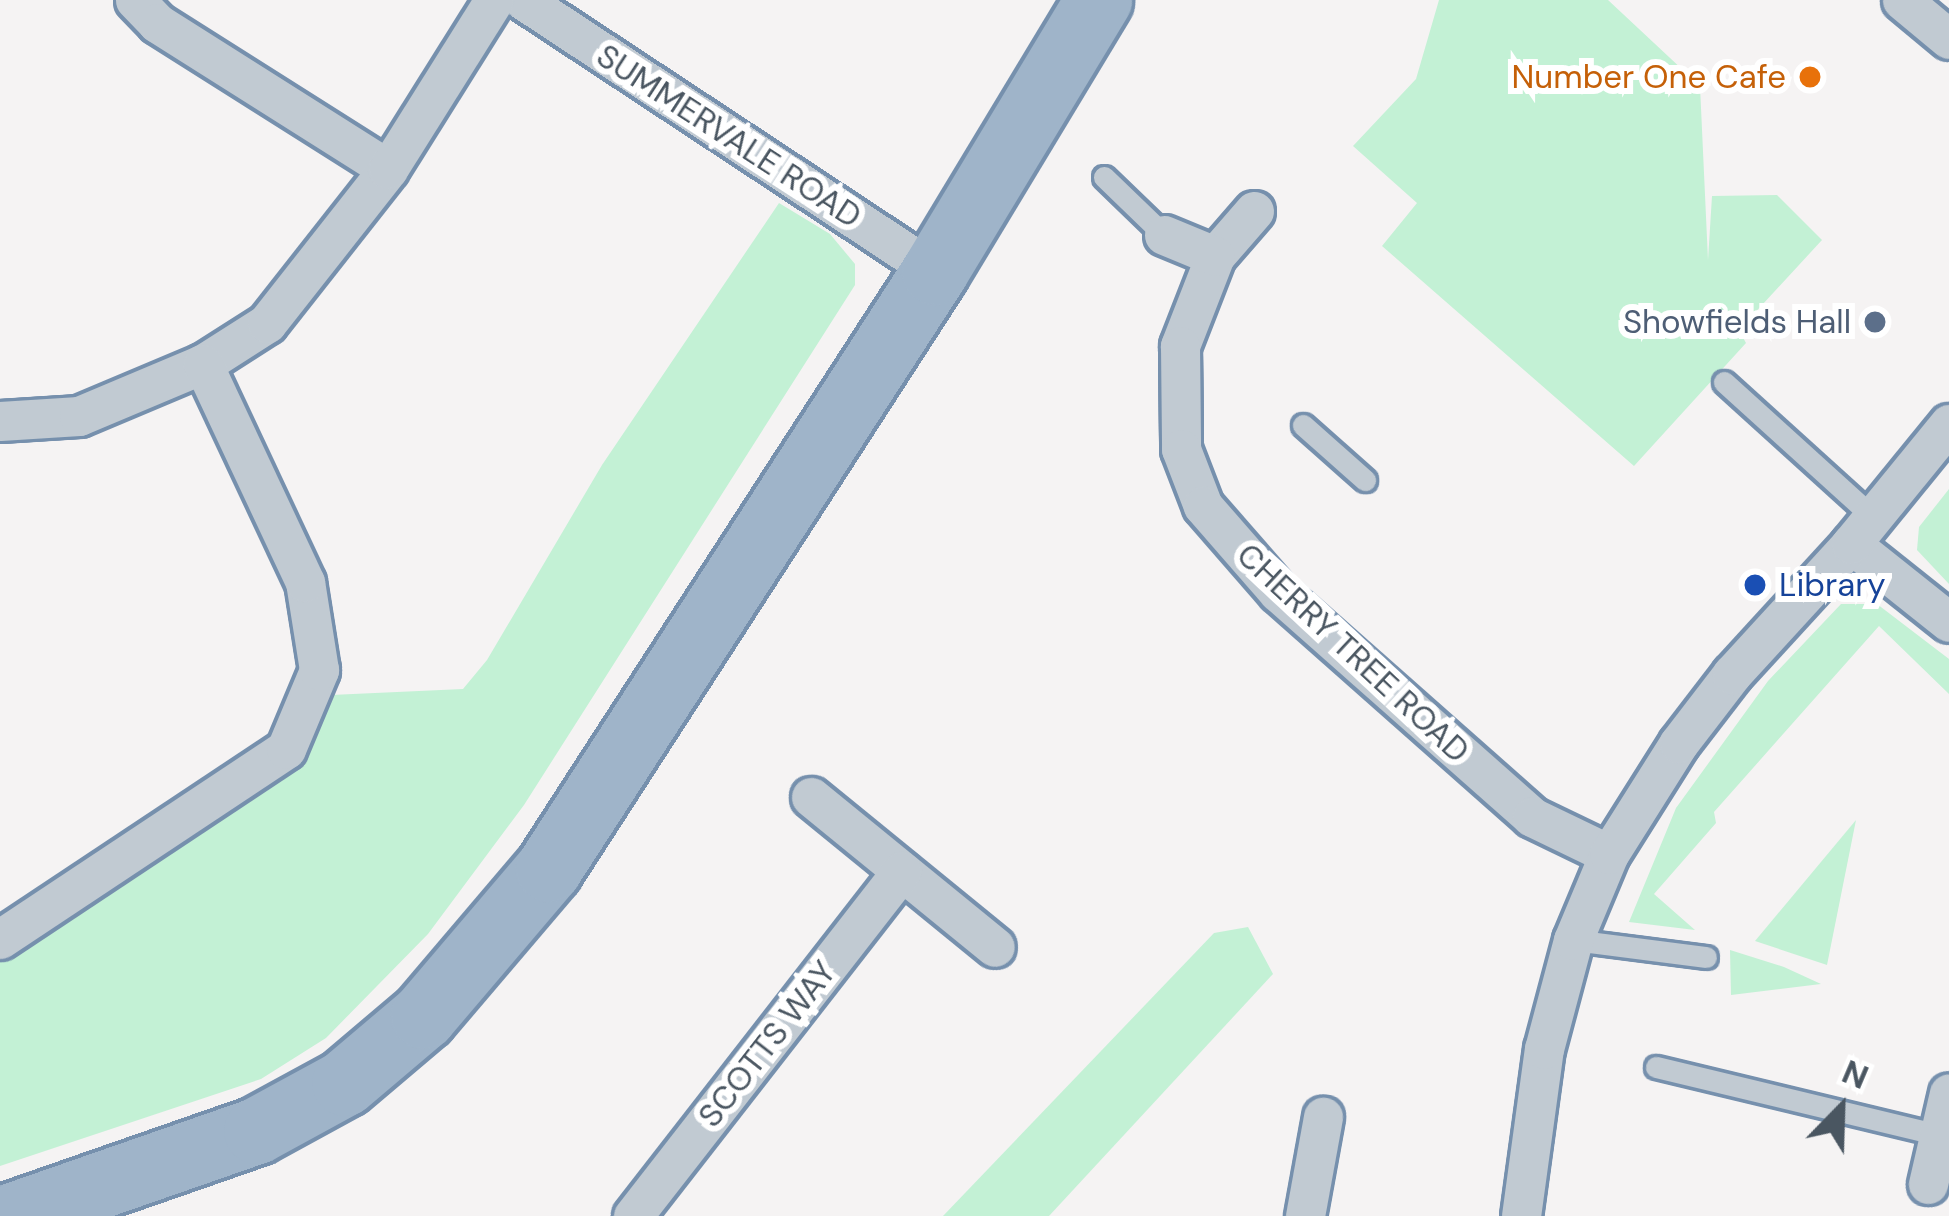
<!DOCTYPE html>
<html>
<head>
<meta charset="utf-8">
<style>
	body { margin:0 }
	#map { position:relative; width:1949px; height:1216px; overflow:hidden; background:#f5f3f3; font-family:"DM Sans",sans-serif }
	div>[style] { position:absolute }
	.green>* { inset:0; background:#c3f1d5 }
	.roads { filter:drop-shadow(3px 0 #7690ad) drop-shadow(-3px 0 #7690ad) drop-shadow(0 3px #7690ad) drop-shadow(0 -3px #7690ad) }
	.service>* { height:21px; margin:-10.5px; padding:0 10.5px; transform-origin:10.5px; border-radius:10.5px; background:#c1cad2 }
	.minor>* { height:39px; margin:-19.5px; padding:0 19.5px; transform-origin:19.5px; border-radius:19.5px; background:#c1cad2 }
	.trunk>* { height:66px; margin:-33px; padding:0 33px; transform-origin:33px; border-radius:33px; background:#9fb4c9 }
	.dots>* { width:33px; height:33px; translate:-50% -50%; box-sizing:border-box; border:6px solid #fff; border-radius:50% }
	span { translate:-50% -50%; white-space:nowrap; text-align:center; line-height:1.15; -webkit-text-stroke:12px #fff; paint-order:stroke }
	.food-label { font-size:33px; color:#c56008 }
	.right { translate:-100% -50%; text-align:right }
	.street-label { font-size:33px; color:#4a5661 }
	.service-label { font-size:33px; color:#4e5e75 }
	.transit-label { font-size:33px; color:#164399 }
	.left { translate:0 -50%; text-align:left }
	.north { position:absolute; left:1781px; top:1048px; width:120px; height:120px; -webkit-text-stroke:9px #fff; paint-order:stroke; rotate:23deg; font-size:33px; font-weight:700; line-height:48px; text-align:center; color:#4a5661 }
	.north::after { content:''; display:block; margin:auto; width:42px; height:54px; background:#4a5661; clip-path:polygon(50% 0,100% 100%,50% 72%,0 100%) }
</style>
</head>
<body>
<div id="map">
	<div class="green">
		<div style="clip-path:polygon(1439px 0,1608px 0,1700px 86px,1708px 260px,1712px 196px,1777px 195px,1822px 240px,1739px 330px,1746px 343px,1634px 466px,1382px 246px,1417px 203px,1353px 146px,1416px 79px)"></div>
		<div style="clip-path:polygon(779px 203px,830px 234px,855px 264px,855px 285px,524px 805px,428px 934px,326px 1038px,261px 1079px,0 1166px,0 945px,310px 729px,331px 695px,463px 689px,487px 660px,602px 465px)"></div>
		<div style="clip-path:polygon(1949px 489px,1949px 584px,1917px 550px,1919px 527px)"></div>
		<div style="clip-path:polygon(1841px 604px,1877px 604px,1949px 659px,1949px 694px,1879px 626px,1714px 812px,1716px 823px,1654px 894px,1695px 930px,1629px 922px,1676px 808px,1768px 681px)"></div>
		<div style="clip-path:polygon(1856px 820px,1827px 965px,1755px 941px)"></div>
		<div style="clip-path:polygon(1248px 927px,1273px 974px,1049px 1216px,943px 1216px,1214px 933px)"></div>
		<div style="clip-path:polygon(1730px 950px,1784px 967px,1821px 984px,1731px 995px)"></div>
	</div>
	<div class="roads">
		<div class="service">
			<div style="left:1104px;top:177px;width:83px;rotate:44deg"></div>
			<div style="left:1724px;top:382px;width:201px;rotate:42.2deg"></div>
			<div style="left:1303px;top:425px;width:83px;rotate:41.6deg"></div>
			<div style="left:1573px;top:940px;width:134px;rotate:7.3deg"></div>
			<div style="left:1656px;top:1067px;width:291px;rotate:13.5deg"></div>
		</div>
		<div class="minor">
			<div style="left:135px;top:0;width:32px;rotate:46deg"></div>
			<div style="left:157px;top:23px;width:273px;rotate:32.3deg"></div>
			<div style="left:523px;top:0;width:494px;rotate:33.4deg"></div>
			<div style="left:1902px;top:0;width:61px;rotate:39.7deg"></div>
			<div style="left:1254px;top:211px;width:60px;rotate:130.9deg"></div>
			<div style="left:1215px;top:256px;width:97px;rotate:111.3deg"></div>
			<div style="left:1180px;top:346px;width:103px;rotate:89.4deg"></div>
			<div style="left:1181px;top:449px;width:61px;rotate:68.9deg"></div>
			<div style="left:1203px;top:506px;width:114px;rotate:48.9deg"></div>
			<div style="left:1278px;top:592px;width:339px;rotate:41.5deg"></div>
			<div style="left:1532px;top:817px;width:85px;rotate:25.7deg"></div>
			<div style="left:1164px;top:235px;width:55px;rotate:22.4deg"></div>
			<div style="left:0;top:421px;width:79px;rotate:-3.6deg"></div>
			<div style="left:79px;top:416px;width:134px;rotate:-22.8deg"></div>
			<div style="left:203px;top:364px;width:76px;rotate:-32.6deg"></div>
			<div style="left:267px;top:323px;width:196px;rotate:-51.8deg"></div>
			<div style="left:388px;top:169px;width:199px;rotate:-57.9deg"></div>
			<div style="left:1851px;top:544px;width:125px;rotate:38.5deg"></div>
			<div style="left:811px;top:797px;width:237px;rotate:39.2deg"></div>
			<div style="left:0;top:939px;width:343px;rotate:-33.6deg"></div>
			<div style="left:286px;top:749px;width:86px;rotate:-67.3deg"></div>
			<div style="left:319px;top:670px;width:89px;rotate:-99deg"></div>
			<div style="left:305px;top:582px;width:241px;rotate:-115.1deg"></div>
			<div style="left:1928px;top:1184px;width:93px;rotate:-77deg"></div>
			<div style="left:633px;top:1216px;width:437px;rotate:-52.1deg"></div>
			<div style="left:1305px;top:1216px;width:101px;rotate:-79.7deg"></div>
			<div style="left:1521px;top:1216px;width:169px;rotate:-82.2deg"></div>
			<div style="left:1544px;top:1049px;width:113px;rotate:-75.1deg"></div>
			<div style="left:1573px;top:940px;width:93px;rotate:-67.3deg"></div>
			<div style="left:1609px;top:854px;width:131px;rotate:-57.8deg"></div>
			<div style="left:1679px;top:743px;width:87px;rotate:-52.5deg"></div>
			<div style="left:1732px;top:674px;width:176px;rotate:-47.5deg"></div>
			<div style="left:1851px;top:544px;width:155px;rotate:-50.8deg"></div>
		</div>
		<div class="trunk">
			<div style="left:13px;top:1216px;width:258px;rotate:-19.2deg"></div>
			<div style="left:257px;top:1131px;width:100px;rotate:-28.6deg"></div>
			<div style="left:345px;top:1083px;width:104px;rotate:-40.3deg"></div>
			<div style="left:424px;top:1016px;width:193px;rotate:-49.6deg"></div>
			<div style="left:549px;top:869px;width:711px;rotate:-57.11deg"></div>
			<div style="left:935px;top:272px;width:318px;rotate:-58.9deg"></div>
		</div>
	</div>
	<div class="dots">
		<div style="left:1810px;top:77px;background:#e8710a"></div>
		<div style="left:1875px;top:322px;background:#5c6f8a"></div>
		<div style="left:1755px;top:585px;background:#1a4fb4"></div>
	</div>
	<div class="food-label">
		<span class="right" style="left:1786px;top:77px">Number One Cafe</span>
	</div>
	<div class="street-label">
		<span style="left:729px;top:136px;rotate:33deg">SUMMERVALE ROAD</span>
		<span style="left:1353px;top:653px;rotate:43deg">CHERRY TREE ROAD</span>
		<span style="left:767px;top:1044px;rotate:-52deg">SCOTTS WAY</span>
	</div>
	<div class="service-label">
		<span class="right" style="left:1851px;top:322px">Showfields Hall</span>
	</div>
	<div class="transit-label">
		<span class="left" style="left:1779px;top:585px">Library</span>
	</div>
	<div class="north">N</div>
</div>
</body>
</html>
